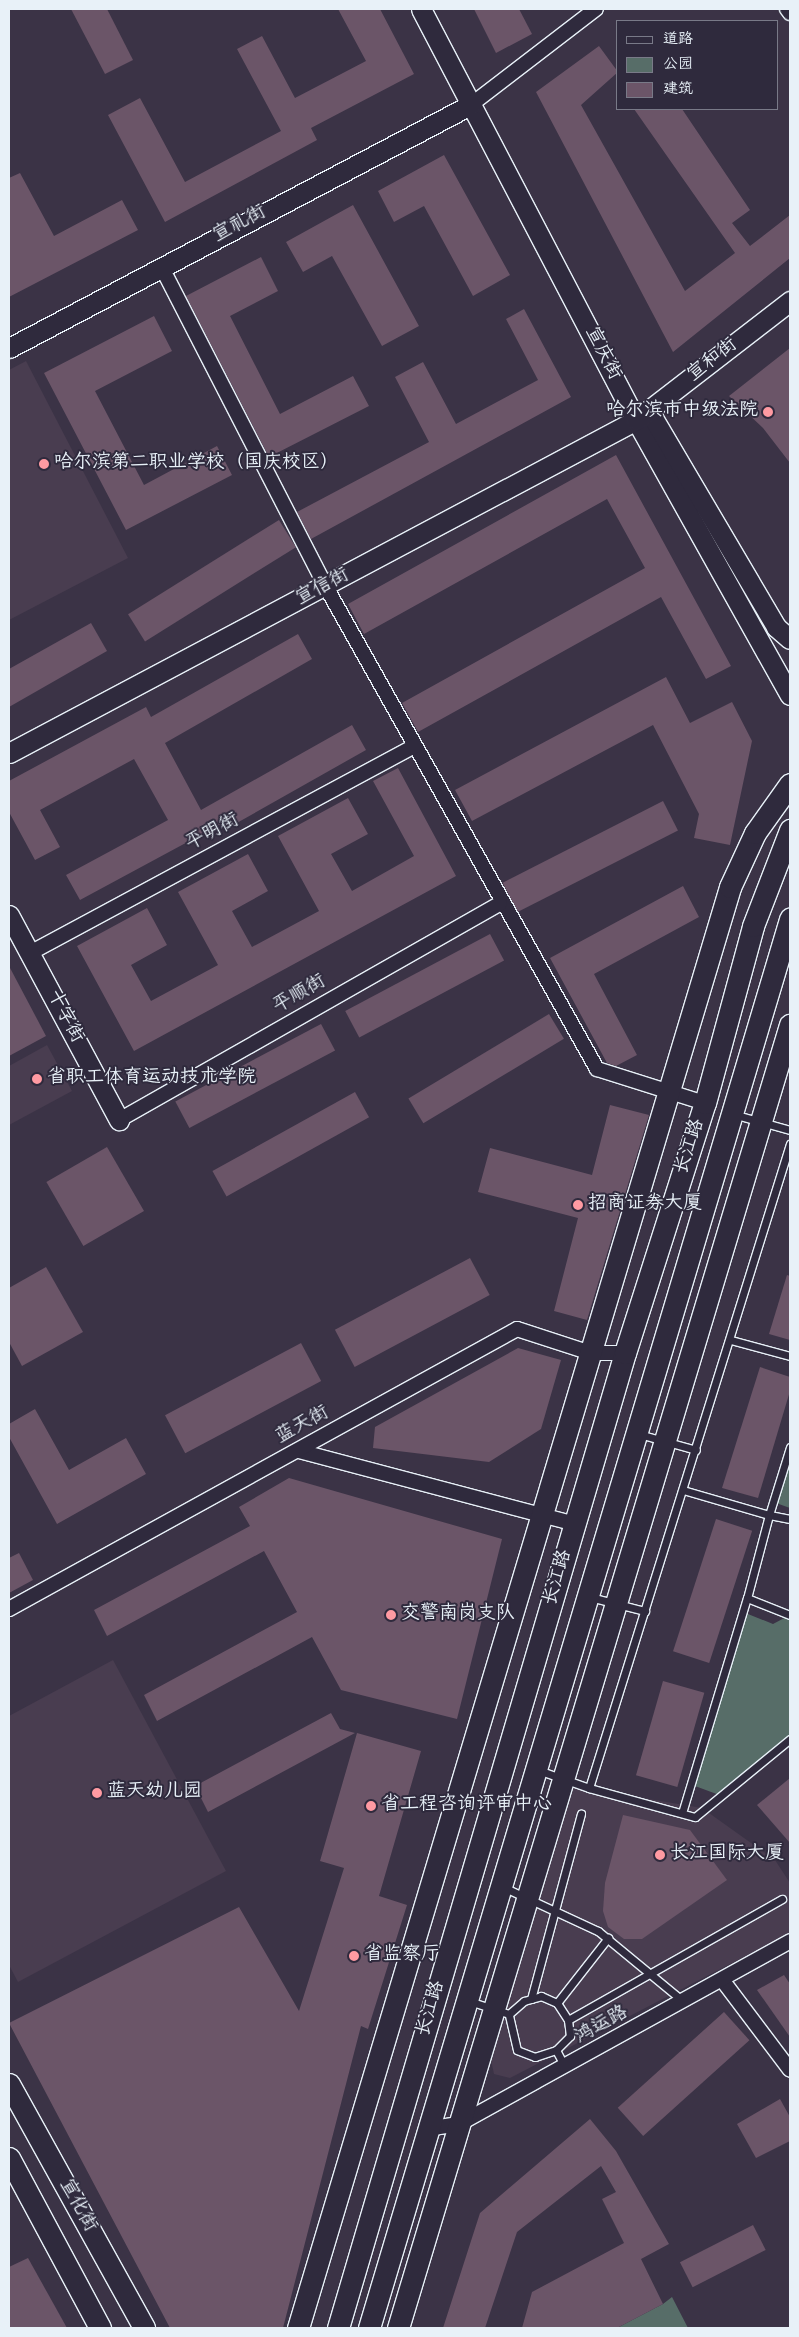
<!DOCTYPE html>
<html>
<head>
<meta charset="utf-8">
<style>
	body { margin:0 }
	#map { position:relative; width:799px; height:2337px; overflow:hidden; background:#3b3346; font-family:Dekko,"LXGW WenKai TC",sans-serif }
	div>[style] { position:absolute }
	.built>* { inset:0; background:#493d50 }
	.green>* { inset:0; background:#576d68 }
	.building>* { inset:0; background:#6b5568; transform-origin:0 0 }
	.roads { filter:drop-shadow(1px 0 #e8f1f8) drop-shadow(-1px 0 #e8f1f8) drop-shadow(0 1px #e8f1f8) drop-shadow(0 -1px #e8f1f8) }
	.lane>* { height:7px; margin:-3.5px; padding:0 3.5px; transform-origin:3.5px; border-radius:3.5px; background:#2f2a3d }
	.street>* { height:14px; margin:-7px; padding:0 7px; transform-origin:7px; border-radius:7px; background:#2f2a3d }
	.secondary>* { height:19px; margin:-9.5px; padding:0 9.5px; transform-origin:9.5px; border-radius:9.5px; background:#2f2a3d }
	.primary>* { height:21px; margin:-10.5px; padding:0 10.5px; transform-origin:10.5px; border-radius:10.5px; background:#2f2a3d }
	.dots>* { width:14px; height:14px; translate:-50% -50%; box-sizing:border-box; border:2px solid #2f2a3d; border-radius:50% }
	span { translate:-50% -50%; white-space:nowrap; text-align:center; line-height:1.15; -webkit-text-stroke:4px #2f2a3d; paint-order:stroke }
	.street-label { font-size:19px; color:#e8f1f8 }
	.poi-label { font-size:19px; color:#e8f1f8 }
	.right { translate:-100% -50%; text-align:right }
	.left { translate:0 -50%; text-align:left }
	.frame { position:absolute; inset:0; border:10px solid #e8f1f8; pointer-events:none }
	.legend { position:absolute; left:616px; top:20px; width:162px; height:90px; box-sizing:border-box; background:#2f2a3d; border:1px solid #797a88; margin:0; padding:6px 9px; list-style:none; font-size:15px; color:#e8f1f8 }
	.legend li { display:flex; align-items:center; gap:10px; height:25px }
	.legend b { width:25px; border:1px solid #797a88 }
</style>
</head>
<body>
<div id="map">
	<div class="built">
		<div style="clip-path:polygon(26px 361px,128px 558px,9px 620px,9px 370px)"></div>
		<div style="clip-path:polygon(47px 1045px,72px 1091px,9px 1125px,9px 1066px)"></div>
		<div style="clip-path:polygon(113px 1660px,226px 1871px,18px 1982px,9px 1965px,9px 1716px)"></div>
		<div style="clip-path:polygon(572px 1786px,702px 1808px,775px 1860px,790px 1883px,790px 1933px,510px 2078px,494px 2074px,491px 2060px)"></div>
	</div>
	<div class="green">
		<div style="clip-path:polygon(790px 1456px,790px 1508px,776px 1503px)"></div>
		<div style="clip-path:polygon(743px 1612px,773px 1624px,790px 1615px,790px 1739px,722px 1796px,695px 1786px)"></div>
		<div style="clip-path:polygon(672px 2297px,688px 2328px,617px 2328px,663px 2304px)"></div>
	</div>
	<div class="building">
		<div style="clip-path:polygon(71px 9px,107px 9px,133px 60px,105px 74px)"></div>
		<div style="clip-path:polygon(338px 9px,380px 9px,414px 74px,311px 128px,317px 140px,165px 222px,108px 115px,140px 98px,185px 182px,281px 131px,237px 49px,262px 36px,295px 98px,366px 61px)"></div>
		<div style="clip-path:polygon(474px 9px,519px 9px,532px 34px,496px 53px)"></div>
		<div style="clip-path:polygon(599px 46px,618px 72px,581px 105px,685px 291px,735px 253px,634px 109px,682px 109px,750px 210px,732px 223px,750px 246px,790px 215px,790px 258px,673px 352px,536px 92px)"></div>
		<div style="clip-path:polygon(444px 155px,510px 275px,473px 296px,424px 206px,394px 222px,378px 191px)"></div>
		<div style="clip-path:polygon(20px 173px,54px 236px,122px 200px,138px 230px,9px 297px,9px 178px)"></div>
		<div style="clip-path:polygon(353px 205px,419px 326px,382px 346px,332px 256px,303px 272px,286px 242px)"></div>
		<div style="clip-path:polygon(261px 257px,278px 291px,230px 316px,280px 414px,353px 376px,369px 406px,269px 457px,186px 296px)"></div>
		<div style="clip-path:polygon(524px 309px,571px 397px,311px 539px,297px 512px,429px 442px,395px 377px,423px 362px,456px 424px,538px 380px,506px 319px)"></div>
		<div style="clip-path:polygon(154px 316px,172px 351px,95px 391px,144px 485px,217px 446px,232px 475px,126px 530px,44px 373px)"></div>
		<div style="clip-path:polygon(790px 348px,790px 463px,763px 428px,729px 396px)"></div>
		<div style="clip-path:polygon(616px 455px,731px 666px,706px 679px,661px 597px,418px 732px,402px 703px,645px 568px,607px 499px,364px 634px,348px 604px)"></div>
		<div style="left:279px;top:520px;width:32px;height:178px;rotate:58deg"></div>
		<div style="clip-path:polygon(91px 623px,107px 651px,9px 707px,9px 669px)"></div>
		<div style="clip-path:polygon(298px 634px,312px 659px,165px 743px,201px 810px,352px 725px,366px 750px,235px 824px,232px 818px,80px 900px,66px 875px,168px 820px,134px 759px,40px 810px,60px 847px,35px 860px,9px 812px,9px 781px,146px 707px,151px 717px)"></div>
		<div style="clip-path:polygon(666px 677px,690px 723px,732px 702px,752px 741px,730px 845px,694px 838px,699px 814px,653px 725px,472px 821px,455px 790px)"></div>
		<div style="clip-path:polygon(398px 768px,456px 876px,134px 1051px,77px 946px,147px 908px,167px 945px,131px 965px,151px 1001px,218px 965px,178px 892px,248px 854px,268px 891px,232px 911px,252px 947px,319px 911px,278px 836px,348px 798px,368px 834px,331px 854px,352px 891px,414px 856px,373px 781px)"></div>
		<div style="left:663px;top:801px;width:33px;height:180px;rotate:63deg"></div>
		<div style="clip-path:polygon(683px 886px,699px 917px,594px 974px,637px 1055px,616px 1066px,607px 1063px,550px 958px)"></div>
		<div style="left:490px;top:934px;width:30px;height:164px;rotate:62deg"></div>
		<div style="clip-path:polygon(9px 966px,46px 1036px,9px 1056px)"></div>
		<div style="left:549px;top:1014px;width:29px;height:164px;rotate:59deg"></div>
		<div style="left:321px;top:1024px;width:30px;height:165px;rotate:62deg"></div>
		<div style="left:355px;top:1092px;width:29px;height:163px;rotate:61deg"></div>
		<div style="clip-path:polygon(610px 1105px,649px 1115px,587px 1320px,554px 1311px,578px 1218px,478px 1192px,490px 1148px,592px 1175px)"></div>
		<div style="left:107px;top:1147px;width:74px;height:70px;rotate:60deg"></div>
		<div style="left:470px;top:1258px;width:42px;height:153px;rotate:62deg"></div>
		<div style="clip-path:polygon(46px 1267px,83px 1332px,22px 1366px,9px 1342px,9px 1288px)"></div>
		<div style="clip-path:polygon(787px 1275px,790px 1276px,790px 1340px,769px 1334px)"></div>
		<div style="left:301px;top:1343px;width:43px;height:154px;rotate:62deg"></div>
		<div style="clip-path:polygon(518px 1348px,561px 1360px,541px 1429px,489px 1462px,373px 1448px,375px 1427px)"></div>
		<div style="clip-path:polygon(760px 1367px,790px 1377px,790px 1391px,758px 1498px,722px 1488px)"></div>
		<div style="clip-path:polygon(35px 1409px,69px 1470px,126px 1438px,146px 1474px,57px 1524px,9px 1437px,9px 1424px)"></div>
		<div style="clip-path:polygon(289px 1478px,502px 1539px,457px 1719px,341px 1690px,312px 1637px,157px 1721px,144px 1695px,297px 1612px,264px 1551px,107px 1636px,94px 1610px,250px 1526px,239px 1507px)"></div>
		<div style="left:716px;top:1519px;width:38px;height:139px;rotate:18deg"></div>
		<div style="clip-path:polygon(19px 1553px,33px 1580px,9px 1593px,9px 1558px)"></div>
		<div style="left:663px;top:1681px;width:43px;height:98px;rotate:16deg"></div>
		<div style="clip-path:polygon(331px 1713px,340px 1729px,355px 1733px,208px 1812px,195px 1786px)"></div>
		<div style="clip-path:polygon(357px 1733px,421px 1751px,379px 1896px,407px 1905px,368px 2029px,361px 2026px,283px 2328px,170px 2328px,9px 2023px,239px 1907px,299px 2011px,344px 1868px,320px 1861px)"></div>
		<div style="clip-path:polygon(790px 1778px,790px 1843px,757px 1805px)"></div>
		<div style="clip-path:polygon(623px 1815px,690px 1830px,727px 1880px,642px 1939px,624px 1939px,608px 1927px,603px 1911px,605px 1883px)"></div>
		<div style="clip-path:polygon(784px 1975px,790px 1984px,790px 2037px,757px 1990px)"></div>
		<div style="left:724px;top:2012px;width:38px;height:143px;rotate:48deg"></div>
		<div style="clip-path:polygon(780px 2099px,790px 2117px,790px 2141px,756px 2158px,737px 2124px)"></div>
		<div style="clip-path:polygon(590px 2119px,616px 2151px,669px 2244px,641px 2259px,663px 2304px,617px 2328px,522px 2328px,532px 2292px,624px 2243px,602px 2199px,616px 2192px,601px 2166px,517px 2232px,485px 2328px,443px 2328px,480px 2213px)"></div>
		<div style="left:753px;top:2225px;width:28px;height:82px;rotate:63deg"></div>
		<div style="clip-path:polygon(28px 2258px,67px 2328px,9px 2328px,9px 2267px)"></div>
	</div>
	<div class="roads">
		<div class="lane">
			<div style="left:733px;top:1114px;width:59px;rotate:15.7deg"></div>
			<div style="left:731px;top:1340px;width:61px;rotate:15.2deg"></div>
			<div style="left:639px;top:1434px;width:59px;rotate:15.7deg"></div>
			<div style="left:683px;top:1490px;width:90px;rotate:16.2deg"></div>
			<div style="left:769px;top:1515px;width:71px;rotate:-72.8deg"></div>
			<div style="left:790px;top:1519px;width:21px;rotate:-169deg"></div>
			<div style="left:769px;top:1515px;width:86px;rotate:104.8deg"></div>
			<div style="left:747px;top:1598px;width:46px;rotate:21.6deg"></div>
			<div style="left:590px;top:1597px;width:57px;rotate:14.3deg"></div>
			<div style="left:538px;top:1770px;width:54px;rotate:19.4deg"></div>
			<div style="left:589px;top:1788px;width:675px;rotate:-72.67deg"></div>
			<div style="left:589px;top:1788px;width:110px;rotate:15.3deg"></div>
			<div style="left:695px;top:1817px;width:123px;rotate:-39.4deg"></div>
			<div style="left:682px;top:1813px;width:225px;rotate:-73.2deg"></div>
			<div style="left:503px;top:1887px;width:105px;rotate:24.9deg"></div>
			<div style="left:598px;top:1931px;width:110px;rotate:39.5deg"></div>
			<div style="left:531px;top:1999px;width:192px;rotate:-74.9deg"></div>
			<div style="left:469px;top:2001px;width:42px;rotate:18deg"></div>
			<div style="left:557px;top:2003px;width:20px;rotate:57deg"></div>
			<div style="left:568px;top:2020px;width:16px;rotate:83deg"></div>
			<div style="left:570px;top:2036px;width:20px;rotate:135deg"></div>
			<div style="left:556px;top:2050px;width:22px;rotate:162deg"></div>
			<div style="left:535px;top:2057px;width:19px;rotate:-159deg"></div>
			<div style="left:517px;top:2050px;width:37px;rotate:-103deg"></div>
			<div style="left:509px;top:2014px;width:20px;rotate:-41deg"></div>
			<div style="left:524px;top:2001px;width:18px;rotate:-16deg"></div>
			<div style="left:541px;top:1996px;width:17px;rotate:24deg"></div>
			<div style="left:557px;top:2003px;width:83px;rotate:-51.9deg"></div>
			<div style="left:568px;top:2020px;width:246px;rotate:-29.5deg"></div>
			<div style="left:556px;top:2050px;width:19px;rotate:62deg"></div>
		</div>
		<div class="street">
			<div style="left:787px;top:9px;width:5px;rotate:53deg"></div>
			<div style="left:472px;top:104px;width:156px;rotate:-37.5deg"></div>
			<div style="left:161px;top:266px;width:361px;rotate:62.8deg"></div>
			<div style="left:326px;top:587px;width:553px;rotate:60.65deg"></div>
			<div style="left:597px;top:1069px;width:113px;rotate:17.5deg"></div>
			<div style="left:30px;top:953px;width:437px;rotate:-28.3deg"></div>
			<div style="left:119px;top:1120px;width:438px;rotate:-29.6deg"></div>
			<div style="left:299px;top:1451px;width:285px;rotate:14.8deg"></div>
			<div style="left:9px;top:1609px;width:580px;rotate:-28.86deg"></div>
			<div style="left:517px;top:1329px;width:78px;rotate:18deg"></div>
			<div style="left:591px;top:1353px;width:34px"></div>
			<div style="left:723px;top:1981px;width:111px;rotate:53deg"></div>
			<div style="left:427px;top:2129px;width:32px;rotate:-9deg"></div>
			<div style="left:459px;top:2124px;width:378px;rotate:-28.9deg"></div>
		</div>
		<div class="secondary">
			<div style="left:421px;top:9px;width:464px;rotate:62.4deg"></div>
			<div style="left:636px;top:420px;width:315px;rotate:60.8deg"></div>
			<div style="left:9px;top:348px;width:523px;rotate:-27.79deg"></div>
			<div style="left:649px;top:411px;width:251px;rotate:59.5deg"></div>
			<div style="left:776px;top:627px;width:18px;rotate:41deg"></div>
			<div style="left:9px;top:753px;width:710px;rotate:-27.97deg"></div>
			<div style="left:636px;top:420px;width:195px;rotate:-37.7deg"></div>
			<div style="left:9px;top:915px;width:233px;rotate:61.8deg"></div>
		</div>
		<div class="primary">
			<div style="left:9px;top:2084px;width:279px;rotate:61deg"></div>
			<div style="left:9px;top:2158px;width:193px;rotate:61.8deg"></div>
			<div style="left:298px;top:2328px;width:1504px;rotate:-73.31deg"></div>
			<div style="left:730px;top:887px;width:60px;rotate:-65.2deg"></div>
			<div style="left:755px;top:833px;width:60px;rotate:-54.5deg"></div>
			<div style="left:338px;top:2328px;width:1016px;rotate:-73.6deg"></div>
			<div style="left:625px;top:1353px;width:262px;rotate:-72.3deg"></div>
			<div style="left:705px;top:1103px;width:183px;rotate:-74.8deg"></div>
			<div style="left:753px;top:926px;width:103px;rotate:-68.9deg"></div>
			<div style="left:369px;top:2328px;width:1471px;rotate:-73.36deg"></div>
			<div style="left:398px;top:2328px;width:1361px;rotate:-73.26deg"></div>
		</div>
	</div>
	<div class="dots">
		<div style="left:768px;top:412px;background:#ff9aa2"></div>
		<div style="left:44px;top:464px;background:#ff9aa2"></div>
		<div style="left:37px;top:1079px;background:#ff9aa2"></div>
		<div style="left:578px;top:1205px;background:#ff9aa2"></div>
		<div style="left:391px;top:1615px;background:#ff9aa2"></div>
		<div style="left:97px;top:1793px;background:#ff9aa2"></div>
		<div style="left:371px;top:1806px;background:#ff9aa2"></div>
		<div style="left:660px;top:1855px;background:#ff9aa2"></div>
		<div style="left:354px;top:1956px;background:#ff9aa2"></div>
	</div>
	<div class="street-label">
		<span style="left:240px;top:225px;rotate:-28deg">宣礼街</span>
		<span style="left:602px;top:354px;rotate:63deg">宣庆街</span>
		<span style="left:713px;top:361px;rotate:-38deg">宣和街</span>
		<span style="left:323px;top:588px;rotate:-28deg">宣信街</span>
		<span style="left:213px;top:833px;rotate:-28deg">平明街</span>
		<span style="left:300px;top:995px;rotate:-30deg">平顺街</span>
		<span style="left:64px;top:1017px;rotate:62deg">十字街</span>
		<span style="left:691px;top:1147px;rotate:-72deg">长江路</span>
		<span style="left:303px;top:1426px;rotate:-29deg">蓝天街</span>
		<span style="left:559px;top:1578px;rotate:-74deg">长江路</span>
		<span style="left:432px;top:2009px;rotate:-74deg">长江路</span>
		<span style="left:602px;top:2026px;rotate:-29deg">鸿运路</span>
		<span style="left:77px;top:2206px;rotate:61deg">宣化街</span>
	</div>
	<div class="poi-label">
		<span class="right" style="left:758px;top:412px">哈尔滨市中级法院</span>
		<span class="left" style="left:54px;top:464px">哈尔滨第二职业学校（国庆校区）</span>
		<span class="left" style="left:47px;top:1079px">省职工体育运动技术学院</span>
		<span class="left" style="left:588px;top:1205px">招商证券大厦</span>
		<span class="left" style="left:401px;top:1615px">交警南岗支队</span>
		<span class="left" style="left:107px;top:1793px">蓝天幼儿园</span>
		<span class="left" style="left:381px;top:1806px">省工程咨询评审中心</span>
		<span class="left" style="left:670px;top:1855px">长江国际大厦</span>
		<span class="left" style="left:364px;top:1956px">省监察厅</span>
	</div>
	<div class="frame"></div>
	<ul class="legend">
	<li><b style="height:6px;background:#2f2a3d"></b>道路</li>
	<li><b style="height:14px;background:#576d68"></b>公园</li>
	<li><b style="height:14px;background:#6b5568"></b>建筑</li>
	</ul>
</div>
</body>
</html>
